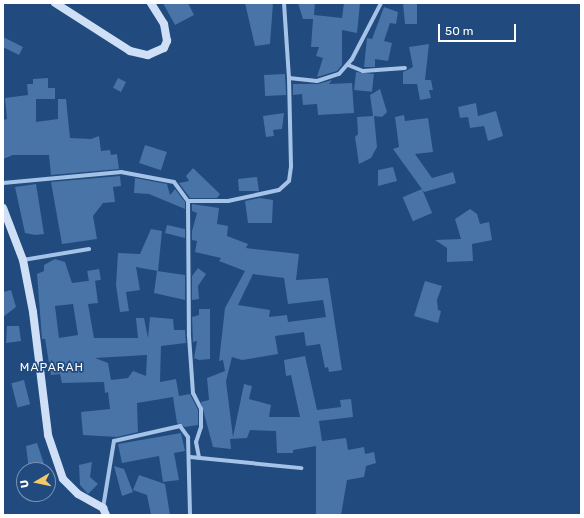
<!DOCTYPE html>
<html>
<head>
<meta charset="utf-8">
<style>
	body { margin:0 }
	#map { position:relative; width:584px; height:518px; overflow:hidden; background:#214a7e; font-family:Rubik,sans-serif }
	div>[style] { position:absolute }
	.building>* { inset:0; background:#4974a8; transform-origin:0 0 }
	.street>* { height:4px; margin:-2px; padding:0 2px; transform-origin:2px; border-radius:2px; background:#a5c3e7 }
	.secondary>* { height:8px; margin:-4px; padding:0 4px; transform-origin:4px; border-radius:4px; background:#cfe0f6 }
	span { translate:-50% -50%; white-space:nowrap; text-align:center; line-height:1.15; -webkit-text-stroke:3.5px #214a7e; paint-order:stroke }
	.quarter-label { font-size:12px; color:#fff; letter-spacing:1px }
	.frame { position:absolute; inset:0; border:4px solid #fff; pointer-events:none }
	.north { position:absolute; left:16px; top:462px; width:40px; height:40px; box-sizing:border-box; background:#214a7e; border:1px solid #7a92b2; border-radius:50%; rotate:261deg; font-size:11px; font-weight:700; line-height:16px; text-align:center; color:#fff }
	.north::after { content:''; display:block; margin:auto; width:14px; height:18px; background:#f4ca66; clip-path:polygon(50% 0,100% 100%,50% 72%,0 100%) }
	.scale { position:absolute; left:438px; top:24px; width:78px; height:18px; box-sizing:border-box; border:2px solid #fff; border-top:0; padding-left:5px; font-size:12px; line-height:14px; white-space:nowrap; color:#fff; -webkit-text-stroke:3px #214a7e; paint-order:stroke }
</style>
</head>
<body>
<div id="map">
	<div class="building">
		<div style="clip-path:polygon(163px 3px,188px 3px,194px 15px,175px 25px)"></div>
		<div style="clip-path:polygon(245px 3px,273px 3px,270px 44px,255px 46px)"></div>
		<div style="clip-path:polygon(298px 3px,315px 3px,314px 15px,342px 18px,344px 3px,360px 3px,357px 33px,342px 30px,342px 65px,337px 71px,317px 77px,323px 58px,316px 56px,319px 47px,311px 47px,313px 19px,303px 19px)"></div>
		<div style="clip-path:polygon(403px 3px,417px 3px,417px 24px,405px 24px)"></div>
		<div style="clip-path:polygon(384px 7px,398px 12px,396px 24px,390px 23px,384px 41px,392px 43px,388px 61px,375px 59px,375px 67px,364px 67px,367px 38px,372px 39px)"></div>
		<div style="clip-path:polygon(3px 37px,23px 47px,19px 55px,3px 47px)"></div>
		<div style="clip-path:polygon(429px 44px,425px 80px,431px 80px,433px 90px,429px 90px,431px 98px,420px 100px,417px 84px,403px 84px,403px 72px,413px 67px,409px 47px)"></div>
		<div style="left:356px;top:72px;width:18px;height:18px;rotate:6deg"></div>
		<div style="left:285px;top:74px;width:21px;height:21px;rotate:87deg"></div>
		<div style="clip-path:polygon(48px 78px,48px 88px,55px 88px,55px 99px,36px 99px,36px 122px,58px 119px,58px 99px,66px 99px,70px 138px,91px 139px,99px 136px,101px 151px,110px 150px,111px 155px,117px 154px,119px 169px,51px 175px,49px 155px,13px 155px,3px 159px,3px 120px,7px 119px,5px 98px,28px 95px,27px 84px,33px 84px,33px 79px)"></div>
		<div style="left:118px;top:78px;width:9px;height:11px;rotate:27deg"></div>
		<div style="clip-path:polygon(332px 80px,329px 84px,352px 83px,354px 113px,318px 115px,317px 104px,303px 105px,302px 94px,293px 95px,293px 84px,318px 84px)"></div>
		<div style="clip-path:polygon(380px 89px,387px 112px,382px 117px,374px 116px,377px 147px,371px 158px,359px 164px,355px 137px,358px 134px,357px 117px,373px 116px,370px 95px)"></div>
		<div style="clip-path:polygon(476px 103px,478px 116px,496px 111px,503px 136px,488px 141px,484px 126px,470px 128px,468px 117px,460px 118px,458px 107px)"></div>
		<div style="clip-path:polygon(284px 113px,282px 129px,273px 130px,274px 136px,266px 137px,263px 116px)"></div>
		<div style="clip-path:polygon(404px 115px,405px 121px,428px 118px,433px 152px,415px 154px,432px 178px,453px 172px,456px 183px,424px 192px,393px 149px,399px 147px,395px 117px)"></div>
		<div style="left:145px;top:145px;width:23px;height:19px;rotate:18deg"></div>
		<div style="clip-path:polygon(393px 167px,397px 181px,378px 186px,378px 170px)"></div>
		<div style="clip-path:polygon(193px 168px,220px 194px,217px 198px,190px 198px,179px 183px,189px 181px,186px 176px)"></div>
		<div style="clip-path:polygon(120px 176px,121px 186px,113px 187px,115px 202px,103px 203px,93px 216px,97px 239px,62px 244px,51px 182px)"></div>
		<div style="clip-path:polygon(257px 177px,259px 191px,239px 191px,238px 179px)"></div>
		<div style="clip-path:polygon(135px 178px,167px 184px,170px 195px,175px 189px,185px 202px,185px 209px,149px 194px,134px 193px)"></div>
		<div style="clip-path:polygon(36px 184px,44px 234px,35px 235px,25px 233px,15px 187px)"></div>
		<div style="left:422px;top:189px;width:26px;height:21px;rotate:67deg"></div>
		<div style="clip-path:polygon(260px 198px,273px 200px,272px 223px,248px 223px,245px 201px)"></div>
		<div style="clip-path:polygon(evenodd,192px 204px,219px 208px,217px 224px,228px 226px,227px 236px,248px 244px,246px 248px,299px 254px,296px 280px,328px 278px,342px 370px,329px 372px,328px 367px,325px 368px,320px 344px,306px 346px,304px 332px,275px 336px,278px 354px,242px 360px,232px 357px,226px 381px,233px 437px,244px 384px,252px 386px,249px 399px,271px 405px,269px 417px,300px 417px,291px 375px,286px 376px,284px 360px,305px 356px,317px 410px,341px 407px,340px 400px,351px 399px,353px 417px,319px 421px,322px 441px,346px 438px,348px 450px,364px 447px,365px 454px,374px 452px,376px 463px,366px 466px,364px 477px,347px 480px,341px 515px,316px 515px,316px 446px,293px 450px,293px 453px,277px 453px,276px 431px,250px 430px,247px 438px,230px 439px,231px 449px,213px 447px,201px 402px,209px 400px,207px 378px,225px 371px,223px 360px,219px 361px,225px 308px,245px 271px,219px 261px,221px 258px,195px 252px,197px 241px,192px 240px,192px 231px,197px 213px,192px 211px,192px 204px,253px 274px,284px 278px,288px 304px,323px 300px,326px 317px,288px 322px,287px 315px,269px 317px,270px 310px,238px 305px,253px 274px)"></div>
		<div style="clip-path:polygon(470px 209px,477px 214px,480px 224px,489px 222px,492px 240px,472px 244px,473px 261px,447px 262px,447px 248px,435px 240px,461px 239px,455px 219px)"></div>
		<div style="clip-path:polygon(167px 225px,185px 229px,185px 238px,165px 233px)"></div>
		<div style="clip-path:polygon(151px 229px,162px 231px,158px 271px,136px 267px,140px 290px,126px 292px,129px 311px,120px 312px,116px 285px,118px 253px,140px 254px)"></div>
		<div style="clip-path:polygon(evenodd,55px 259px,65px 262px,72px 283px,95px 280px,98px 303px,88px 304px,94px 338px,138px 338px,136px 318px,144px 318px,148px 338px,150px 317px,173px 319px,174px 330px,185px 330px,186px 343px,161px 346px,160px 382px,176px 379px,179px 396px,190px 394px,198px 410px,198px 425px,185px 427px,177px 423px,173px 397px,137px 403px,138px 432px,117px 437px,83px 435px,81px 412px,110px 409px,108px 392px,105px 393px,104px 382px,62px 383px,60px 374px,51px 375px,45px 339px,42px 339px,37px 274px,44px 271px,44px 265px,55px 259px,73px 304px,78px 335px,59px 338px,55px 306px,73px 304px,55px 259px,147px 355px,146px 376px,133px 371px,128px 378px,111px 380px,108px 363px,95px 358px,147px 355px)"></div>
		<div style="clip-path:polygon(198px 268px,206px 274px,198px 286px,199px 299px,192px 300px,192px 276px)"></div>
		<div style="left:99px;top:269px;width:11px;height:12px;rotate:80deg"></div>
		<div style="clip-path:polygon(157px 271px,185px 275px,185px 300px,154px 293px)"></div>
		<div style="clip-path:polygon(425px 281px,442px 286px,437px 300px,438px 310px,441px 311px,438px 323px,414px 316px)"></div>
		<div style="clip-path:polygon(11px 290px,16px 307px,3px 317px,3px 292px)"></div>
		<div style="clip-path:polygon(199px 309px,210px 309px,210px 359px,199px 360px,194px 358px,197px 341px,193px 342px,192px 317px,199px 315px)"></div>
		<div style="clip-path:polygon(7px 326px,19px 326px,21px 341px,6px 343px)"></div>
		<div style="left:24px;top:380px;width:25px;height:13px;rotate:76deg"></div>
		<div style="clip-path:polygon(181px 433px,185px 451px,174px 453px,179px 480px,163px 482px,159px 456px,122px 463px,118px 444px)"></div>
		<div style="clip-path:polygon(37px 443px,46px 470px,29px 470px,26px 446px)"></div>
		<div style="clip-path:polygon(92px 462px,90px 477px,98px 484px,88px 494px,80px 485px,79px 465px)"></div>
		<div style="clip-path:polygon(114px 466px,124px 469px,133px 492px,122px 496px)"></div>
		<div style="clip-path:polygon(139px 475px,165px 484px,170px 515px,151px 515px,147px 495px,133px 490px)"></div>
	</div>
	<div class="street">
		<div style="left:284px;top:3px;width:75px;rotate:86.2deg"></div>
		<div style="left:348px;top:65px;width:16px;rotate:22deg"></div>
		<div style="left:363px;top:71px;width:42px;rotate:-4.1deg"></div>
		<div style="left:3px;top:183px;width:119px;rotate:-5.3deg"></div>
		<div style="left:121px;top:172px;width:54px;rotate:10.7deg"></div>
		<div style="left:174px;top:182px;width:24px;rotate:54deg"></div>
		<div style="left:188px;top:201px;width:40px"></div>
		<div style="left:228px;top:201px;width:52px;rotate:-12.2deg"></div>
		<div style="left:279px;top:190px;width:13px;rotate:-42deg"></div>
		<div style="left:289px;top:181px;width:15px;rotate:-82deg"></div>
		<div style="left:291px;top:166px;width:88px;rotate:-91.3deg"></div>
		<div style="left:289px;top:78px;width:28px;rotate:6deg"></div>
		<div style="left:317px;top:81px;width:23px;rotate:-18deg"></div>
		<div style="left:339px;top:74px;width:20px;rotate:-49deg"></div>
		<div style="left:352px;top:59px;width:63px;rotate:-62.6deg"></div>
		<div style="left:188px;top:201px;width:135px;rotate:89.6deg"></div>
		<div style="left:189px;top:336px;width:57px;rotate:86deg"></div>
		<div style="left:193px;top:393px;width:18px;rotate:63deg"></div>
		<div style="left:201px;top:409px;width:18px;rotate:90deg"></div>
		<div style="left:201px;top:427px;width:16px;rotate:108deg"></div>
		<div style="left:196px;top:442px;width:16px;rotate:79deg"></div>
		<div style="left:23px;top:260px;width:67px;rotate:-9.5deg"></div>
		<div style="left:190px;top:457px;width:112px;rotate:5.7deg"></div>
		<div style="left:103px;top:508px;width:68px;rotate:-80.7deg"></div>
		<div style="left:114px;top:441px;width:68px;rotate:-12.8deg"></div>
		<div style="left:180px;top:426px;width:14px;rotate:54deg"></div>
		<div style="left:188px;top:437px;width:78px;rotate:88.5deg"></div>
	</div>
	<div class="secondary">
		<div style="left:55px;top:3px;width:89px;rotate:32.6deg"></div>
		<div style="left:130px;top:51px;width:18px;rotate:13deg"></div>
		<div style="left:148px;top:55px;width:17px;rotate:-24deg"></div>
		<div style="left:164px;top:48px;width:8px;rotate:-67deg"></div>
		<div style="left:167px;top:41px;width:17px;rotate:-100deg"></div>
		<div style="left:164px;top:24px;width:25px;rotate:-122deg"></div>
		<div style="left:3px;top:208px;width:56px;rotate:69deg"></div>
		<div style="left:23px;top:260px;width:53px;rotate:79.1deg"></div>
		<div style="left:33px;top:312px;width:124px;rotate:83deg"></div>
		<div style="left:48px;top:435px;width:46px;rotate:71.2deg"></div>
		<div style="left:63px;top:479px;width:21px;rotate:45deg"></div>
		<div style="left:78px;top:494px;width:29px;rotate:29deg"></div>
		<div style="left:103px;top:508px;width:8px;rotate:67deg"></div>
	</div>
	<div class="quarter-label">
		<span style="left:52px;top:368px">MAPARAH</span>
	</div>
	<div class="frame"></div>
	<div class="north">U</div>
	<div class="scale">50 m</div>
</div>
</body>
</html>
